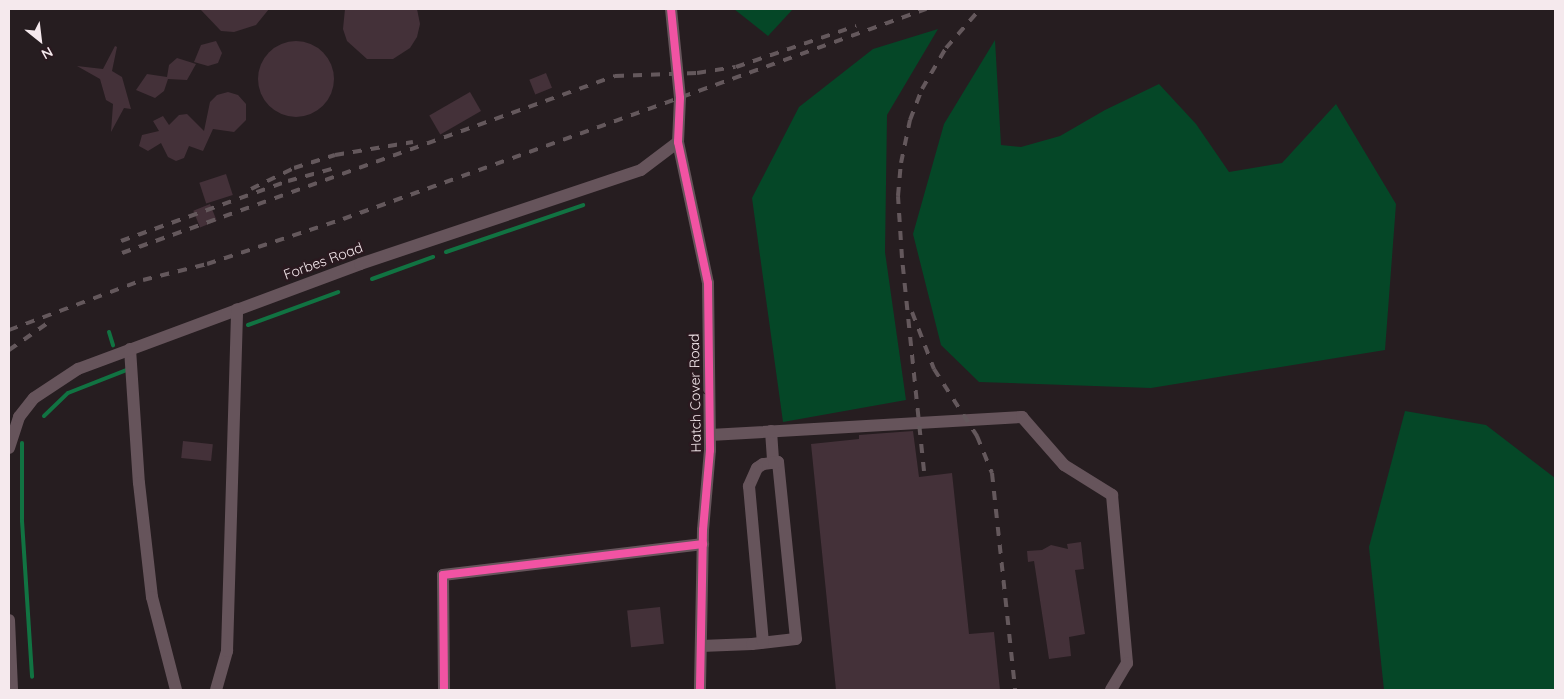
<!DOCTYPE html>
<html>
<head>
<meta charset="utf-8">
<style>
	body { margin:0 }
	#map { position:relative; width:1564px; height:699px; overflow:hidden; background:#261d20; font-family:Quicksand,sans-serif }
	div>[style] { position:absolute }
	.green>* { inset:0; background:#054727 }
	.stream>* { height:4px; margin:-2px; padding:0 2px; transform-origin:2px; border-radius:2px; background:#117342 }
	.building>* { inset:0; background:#443139; transform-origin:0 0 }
	.round { border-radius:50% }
	.minor>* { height:12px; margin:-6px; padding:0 6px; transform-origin:6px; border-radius:6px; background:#66545b }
	.rail>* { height:4px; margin-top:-2px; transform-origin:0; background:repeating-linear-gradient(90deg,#64585c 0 9px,transparent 0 18px) }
	.cycleway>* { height:8px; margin:-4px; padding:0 4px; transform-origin:4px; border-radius:4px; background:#f153a3 }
	span { translate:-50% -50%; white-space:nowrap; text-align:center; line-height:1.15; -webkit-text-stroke:5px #2a191f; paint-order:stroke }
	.street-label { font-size:14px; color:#f5e9ed }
	.frame { position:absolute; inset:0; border:10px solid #f5e9ed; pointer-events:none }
	.north { position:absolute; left:15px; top:15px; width:50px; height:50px; -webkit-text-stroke:4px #2a191f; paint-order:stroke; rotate:151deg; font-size:14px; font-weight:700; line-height:20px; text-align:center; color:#f5e9ed }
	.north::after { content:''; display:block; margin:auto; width:18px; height:22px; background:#f5e9ed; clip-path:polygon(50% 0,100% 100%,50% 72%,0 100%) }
</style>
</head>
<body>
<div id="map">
	<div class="green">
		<div style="clip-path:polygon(734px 9px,793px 9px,768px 36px)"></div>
		<div style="clip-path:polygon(938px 29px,887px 115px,885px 252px,906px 400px,783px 422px,752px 198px,799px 107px,873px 49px)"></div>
		<div style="clip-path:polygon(995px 40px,1001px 145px,1021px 147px,1060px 136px,1105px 110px,1159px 84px,1196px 124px,1229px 172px,1282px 163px,1336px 104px,1396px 204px,1385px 350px,1151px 388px,979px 382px,941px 345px,913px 234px,944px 124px)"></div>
		<div style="clip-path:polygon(1405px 411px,1486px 425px,1555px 478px,1555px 690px,1384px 690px,1369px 547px)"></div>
	</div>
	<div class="stream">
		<div style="left:446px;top:252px;width:145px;rotate:-18.9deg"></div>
		<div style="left:372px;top:279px;width:65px;rotate:-19.8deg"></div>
		<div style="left:248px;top:325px;width:96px;rotate:-20.1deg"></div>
		<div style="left:109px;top:332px;width:14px;rotate:73deg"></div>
		<div style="left:44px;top:416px;width:33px;rotate:-44deg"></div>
		<div style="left:68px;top:393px;width:66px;rotate:-21.5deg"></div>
		<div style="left:22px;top:443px;width:78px;rotate:90deg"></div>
		<div style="left:22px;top:521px;width:156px;rotate:86.3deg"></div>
	</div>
	<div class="building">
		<div style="clip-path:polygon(200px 9px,269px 9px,256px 25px,234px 32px,221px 31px)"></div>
		<div style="clip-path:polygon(345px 9px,417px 9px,420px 24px,417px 37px,410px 48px,393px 59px,367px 59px,347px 41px,343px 29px)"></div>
		<div class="round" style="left:258px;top:41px;width:76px;height:76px"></div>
		<div style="clip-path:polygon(216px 41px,222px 53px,218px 63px,208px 66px,194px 62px,201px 45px)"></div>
		<div style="clip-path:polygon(115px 46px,117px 47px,112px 71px,122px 77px,131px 109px,124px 108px,111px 132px,113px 104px,106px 100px,100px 79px,77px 66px,103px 69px)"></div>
		<div style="clip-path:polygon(177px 58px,196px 64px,187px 80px,168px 79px,164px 91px,155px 98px,136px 90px,147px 74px,167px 77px,169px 65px)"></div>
		<div style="left:546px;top:73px;width:16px;height:18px;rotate:68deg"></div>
		<div style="clip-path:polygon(228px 92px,238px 95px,246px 104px,246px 120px,234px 132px,213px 129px,203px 151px,189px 146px,184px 158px,176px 161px,168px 157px,161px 143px,148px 151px,139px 146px,142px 135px,159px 131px,153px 121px,163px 116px,169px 125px,179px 115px,187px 114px,204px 131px,210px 102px,217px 95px)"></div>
		<div style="left:470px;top:92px;width:22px;height:47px;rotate:60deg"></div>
		<div style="left:226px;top:174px;width:22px;height:28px;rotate:72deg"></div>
		<div style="left:210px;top:204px;width:18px;height:18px;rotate:68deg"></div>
		<div style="clip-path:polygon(913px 431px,919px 477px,952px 473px,969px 634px,994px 632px,1000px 690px,836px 690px,811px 444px,859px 439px,859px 435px)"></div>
		<div style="left:183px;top:441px;width:30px;height:17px;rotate:6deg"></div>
		<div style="clip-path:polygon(1081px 542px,1084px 569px,1075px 570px,1085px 634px,1069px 637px,1071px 656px,1049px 659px,1034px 561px,1028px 562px,1027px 551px,1042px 550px,1051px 545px,1068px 549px,1067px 544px)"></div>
		<div style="left:660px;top:607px;width:37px;height:33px;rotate:84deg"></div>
	</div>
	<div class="minor">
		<div style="left:671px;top:9px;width:89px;rotate:84.2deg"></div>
		<div style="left:680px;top:98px;width:44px;rotate:92.6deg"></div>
		<div style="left:678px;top:142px;width:144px;rotate:78deg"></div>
		<div style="left:708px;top:283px;width:167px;rotate:89.3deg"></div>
		<div style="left:710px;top:450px;width:80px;rotate:95deg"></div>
		<div style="left:703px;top:530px;width:160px;rotate:91.1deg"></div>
		<div style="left:130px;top:349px;width:134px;rotate:86.2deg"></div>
		<div style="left:139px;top:483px;width:115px;rotate:83.5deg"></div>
		<div style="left:152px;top:597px;width:96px;rotate:75.5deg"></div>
		<div style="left:771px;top:431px;width:32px;rotate:86deg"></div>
		<div style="left:710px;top:435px;width:313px;rotate:-3.3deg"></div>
		<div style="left:1022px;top:417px;width:64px;rotate:48.8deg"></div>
		<div style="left:1064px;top:465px;width:57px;rotate:32deg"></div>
		<div style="left:1112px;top:495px;width:169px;rotate:84.9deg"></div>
		<div style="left:1127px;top:663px;width:31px;rotate:121deg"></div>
		<div style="left:9px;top:448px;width:33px;rotate:-72deg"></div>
		<div style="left:19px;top:417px;width:24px;rotate:-52deg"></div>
		<div style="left:34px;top:398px;width:53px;rotate:-33.4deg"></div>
		<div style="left:78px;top:369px;width:301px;rotate:-20.4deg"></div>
		<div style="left:360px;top:264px;width:296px;rotate:-18.5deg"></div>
		<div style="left:641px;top:170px;width:46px;rotate:-37.1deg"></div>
		<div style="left:9px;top:620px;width:70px;rotate:87.5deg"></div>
		<div style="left:701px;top:646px;width:51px;rotate:-2.2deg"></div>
		<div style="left:752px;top:644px;width:44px;rotate:-6.5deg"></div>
		<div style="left:796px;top:639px;width:178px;rotate:-95.8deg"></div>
		<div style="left:778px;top:462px;width:15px;rotate:172deg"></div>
		<div style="left:763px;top:464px;width:7px;rotate:146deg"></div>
		<div style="left:757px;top:468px;width:20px;rotate:114deg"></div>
		<div style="left:749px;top:486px;width:157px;rotate:84.9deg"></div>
		<div style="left:216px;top:690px;width:41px;rotate:-74.2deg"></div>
		<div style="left:227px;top:651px;width:342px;rotate:-88.3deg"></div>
		<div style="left:444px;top:690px;width:115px;rotate:-90.5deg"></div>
		<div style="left:443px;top:575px;width:262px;rotate:-6.8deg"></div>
	</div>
	<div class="rail">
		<div style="left:251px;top:189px;width:48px;rotate:-26deg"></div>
		<div style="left:294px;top:168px;width:43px;rotate:-17.6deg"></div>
		<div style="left:335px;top:155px;width:79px;rotate:-9.5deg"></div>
		<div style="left:121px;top:241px;width:177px;rotate:-19.8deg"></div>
		<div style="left:288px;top:181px;width:53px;rotate:-15.4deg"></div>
		<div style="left:122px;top:253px;width:524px;rotate:-19.75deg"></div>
		<div style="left:615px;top:76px;width:82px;rotate:-2.1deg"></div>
		<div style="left:697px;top:73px;width:39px;rotate:-9deg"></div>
		<div style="left:736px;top:67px;width:127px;rotate:-18.9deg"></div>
		<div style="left:912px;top:312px;width:61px;rotate:68.9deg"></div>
		<div style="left:934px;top:369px;width:80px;rotate:57.3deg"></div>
		<div style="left:977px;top:436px;width:40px;rotate:68deg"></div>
		<div style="left:992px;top:473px;width:218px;rotate:83.9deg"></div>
		<div style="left:9px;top:330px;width:143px;rotate:-20.5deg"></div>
		<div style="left:143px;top:280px;width:66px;rotate:-14deg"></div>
		<div style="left:207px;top:264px;width:143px;rotate:-18.3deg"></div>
		<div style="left:343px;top:219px;width:620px;rotate:-19.81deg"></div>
		<div style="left:9px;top:350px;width:52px;rotate:-34.9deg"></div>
		<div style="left:924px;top:471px;width:214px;rotate:-95.9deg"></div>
		<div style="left:902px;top:258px;width:62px;rotate:-93.7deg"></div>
		<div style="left:898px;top:196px;width:33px;rotate:-85deg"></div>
		<div style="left:901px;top:163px;width:44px;rotate:-78.2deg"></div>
		<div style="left:910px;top:120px;width:33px;rotate:-69deg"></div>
		<div style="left:922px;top:89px;width:48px;rotate:-59.7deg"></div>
		<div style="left:946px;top:48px;width:52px;rotate:-48.9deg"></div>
	</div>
	<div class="cycleway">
		<div style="left:671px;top:9px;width:89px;rotate:84.2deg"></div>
		<div style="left:680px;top:98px;width:44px;rotate:92.6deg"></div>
		<div style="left:678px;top:142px;width:144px;rotate:78deg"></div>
		<div style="left:708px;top:283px;width:167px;rotate:89.3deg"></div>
		<div style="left:710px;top:450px;width:80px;rotate:95deg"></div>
		<div style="left:703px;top:530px;width:160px;rotate:91.1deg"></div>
		<div style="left:444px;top:690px;width:115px;rotate:-90.5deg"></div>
		<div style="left:443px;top:575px;width:262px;rotate:-6.8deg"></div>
	</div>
	<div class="street-label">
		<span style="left:323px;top:261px;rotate:-20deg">Forbes Road</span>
		<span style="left:695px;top:393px;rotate:-91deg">Hatch Cover Road</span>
	</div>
	<div class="frame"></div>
	<div class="north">N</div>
</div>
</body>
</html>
